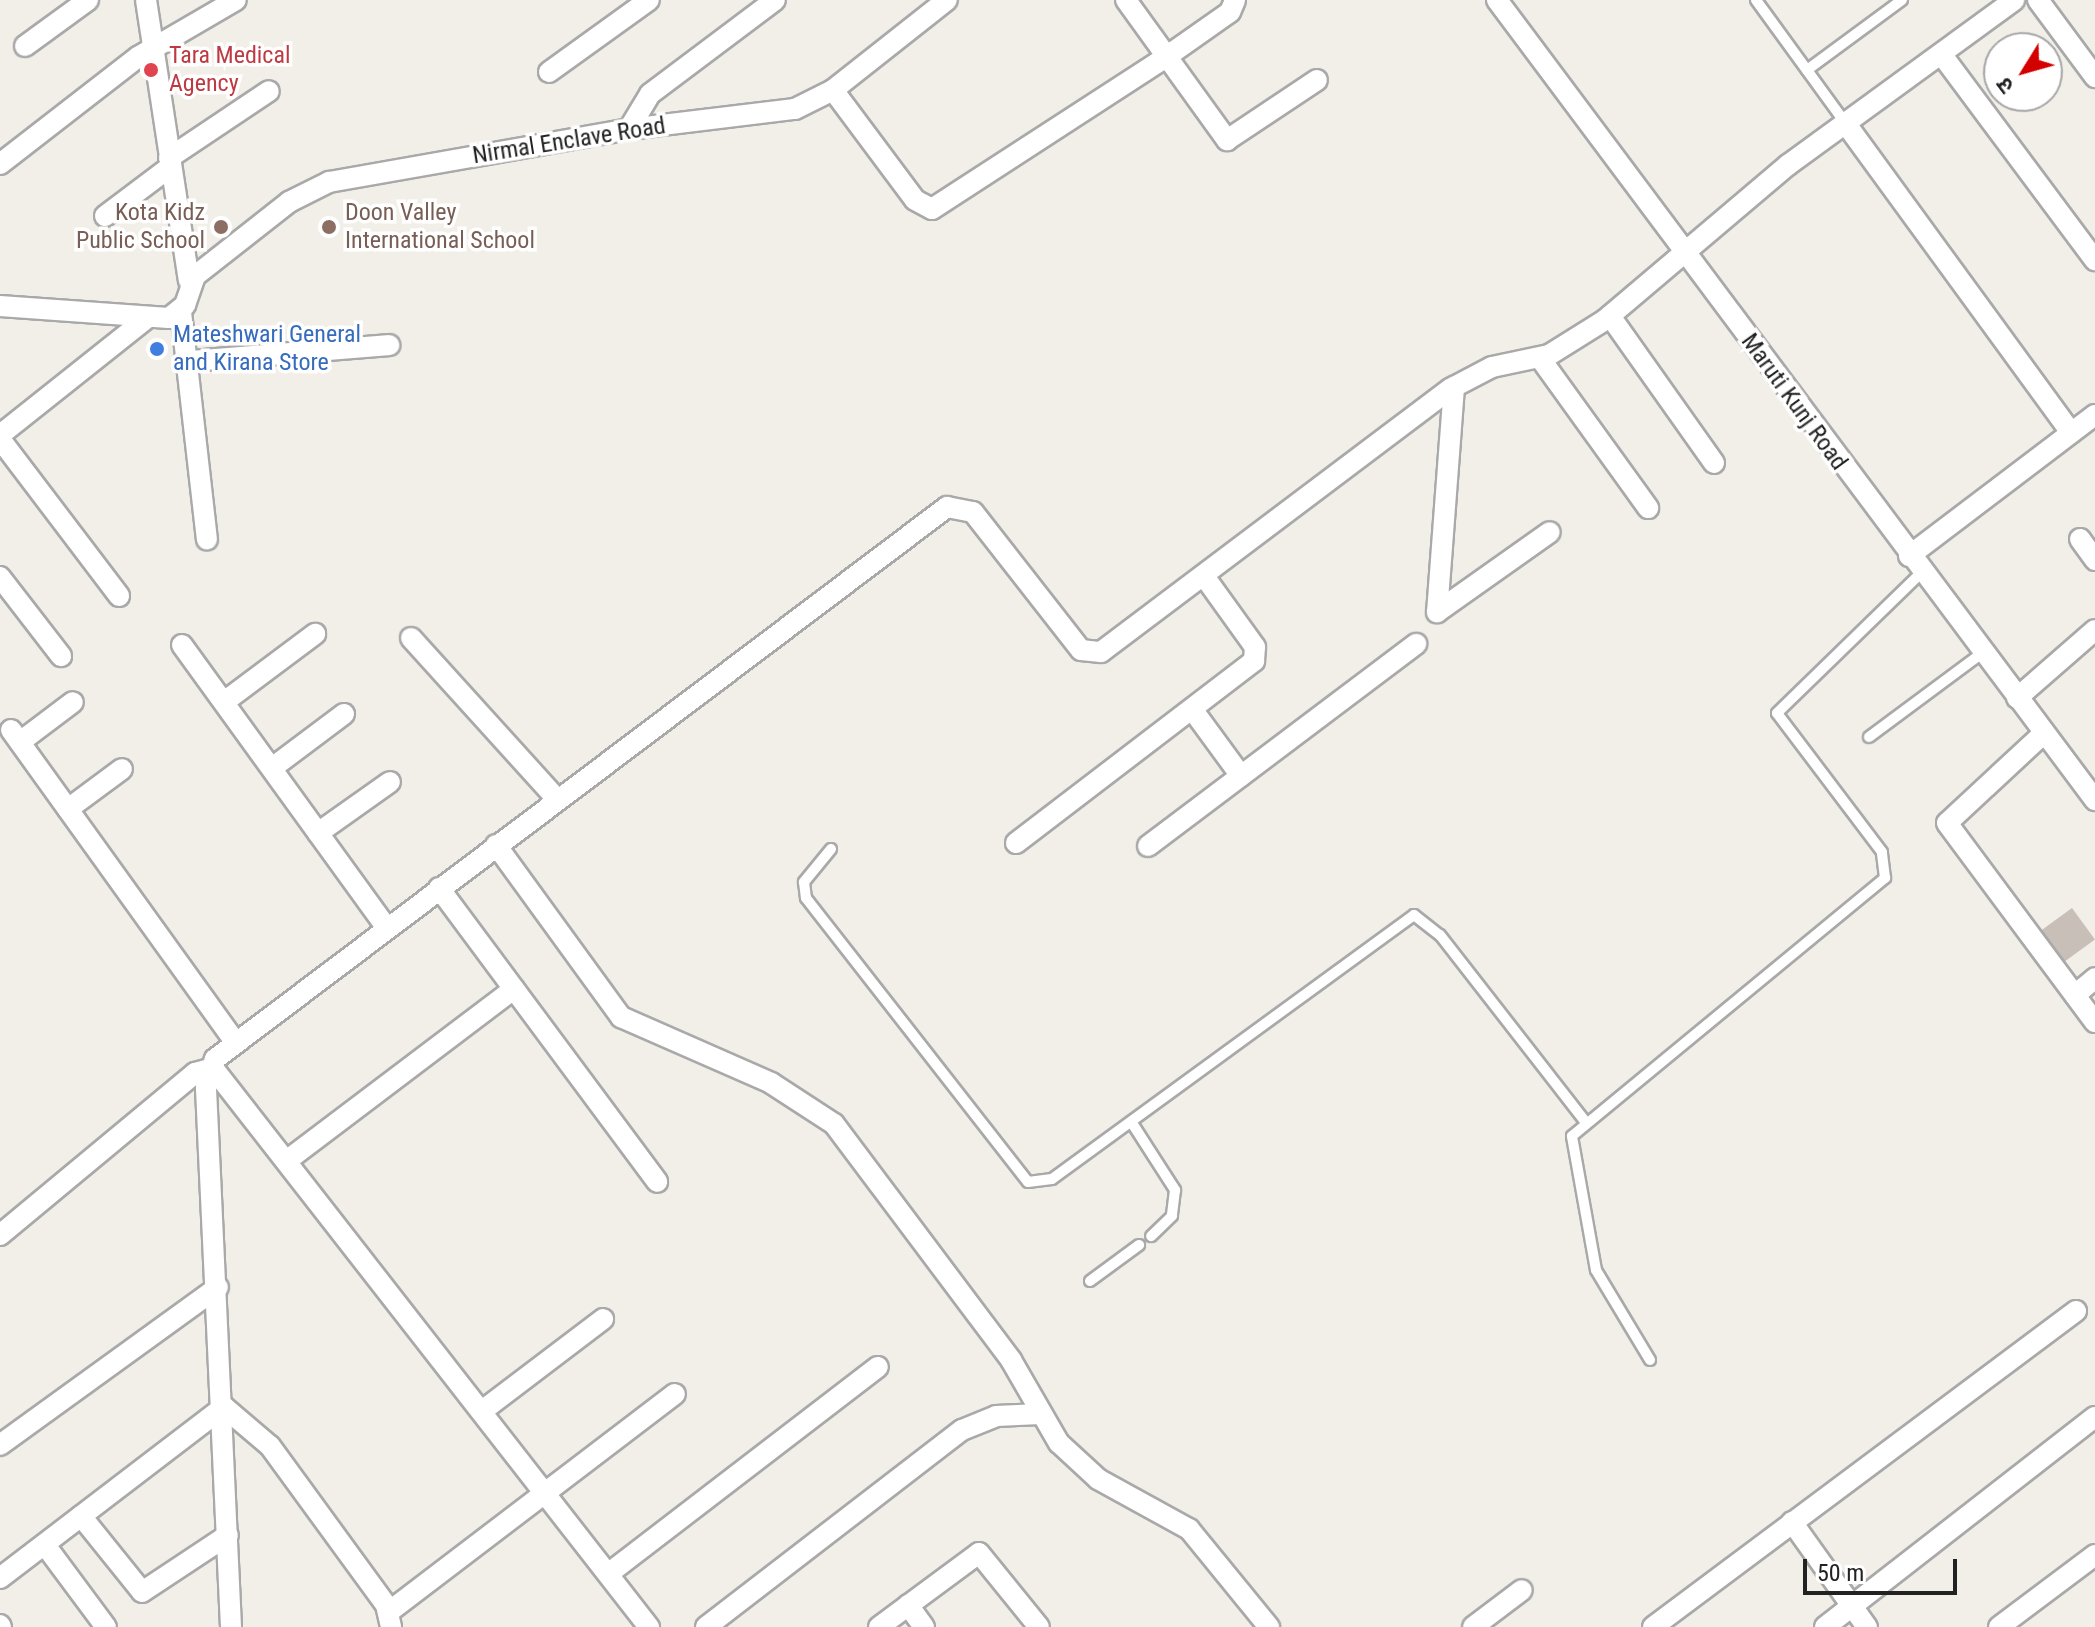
<!DOCTYPE html>
<html>
<head>
<meta charset="utf-8">
<style>
	body { margin:0 }
	#map { position:relative; width:2095px; height:1627px; overflow:hidden; background:#f2efe9; font-family:"Roboto Condensed","Noto Sans Devanagari",sans-serif }
	div>[style] { position:absolute }
	.building>* { inset:0; background:#c7bfb8; transform-origin:0 0 }
	.roads { filter:drop-shadow(2px 0 #a9a9a9) drop-shadow(-2px 0 #a9a9a9) drop-shadow(0 2px #a9a9a9) drop-shadow(0 -2px #a9a9a9) }
	.service>* { height:10px; margin:-5px; padding:0 5px; transform-origin:5px; border-radius:5px; background:#fff }
	.minor>* { height:20px; margin:-10px; padding:0 10px; transform-origin:10px; border-radius:10px; background:#fff }
	.dots>* { width:22px; height:22px; translate:-50% -50%; box-sizing:border-box; border:4px solid #fff; border-radius:50% }
	span { translate:-50% -50%; white-space:nowrap; text-align:center; line-height:1.15; -webkit-text-stroke:7px #fff; paint-order:stroke }
	.health-label { font-size:24px; color:#be3a42 }
	.left { translate:0 -50%; text-align:left }
	.street-label { font-size:24px; color:#222 }
	.education-label { font-size:24px; color:#785e54 }
	.right { translate:-100% -50%; text-align:right }
	.shop-label { font-size:24px; color:#366cbe }
	.north { position:absolute; left:1983px; top:32px; width:80px; height:80px; box-sizing:border-box; background:#fff; border:2px solid #a7a7a7; border-radius:50%; rotate:233deg; font-size:22px; font-weight:700; line-height:32px; text-align:center; color:#222 }
	.north::after { content:''; display:block; margin:auto; width:28px; height:36px; background:#d40000; clip-path:polygon(50% 0,100% 100%,50% 72%,0 100%) }
	.scale { position:absolute; left:1803px; top:1559px; width:154px; height:36px; box-sizing:border-box; border:4px solid #222; border-top:0; padding-left:10px; font-size:24px; line-height:28px; white-space:nowrap; color:#222; -webkit-text-stroke:6px #fff; paint-order:stroke }
</style>
</head>
<body>
<div id="map">
	<div class="building">
		<div style="left:2072px;top:908px;width:39px;height:45px;rotate:54deg"></div>
	</div>
	<div class="roads">
		<div class="service">
			<div style="left:1756px;top:0;width:153px;rotate:54deg"></div>
			<div style="left:1807px;top:70px;width:118px;rotate:-36.4deg"></div>
			<div style="left:1869px;top:737px;width:141px;rotate:-36.6deg"></div>
			<div style="left:831px;top:849px;width:43px;rotate:129.3deg"></div>
			<div style="left:804px;top:882px;width:16px;rotate:83deg"></div>
			<div style="left:806px;top:898px;width:360px;rotate:52deg"></div>
			<div style="left:1028px;top:1182px;width:24px;rotate:-7deg"></div>
			<div style="left:1052px;top:1179px;width:448px;rotate:-36.1deg"></div>
			<div style="left:1414px;top:915px;width:33px;rotate:38deg"></div>
			<div style="left:1440px;top:935px;width:234px;rotate:52.1deg"></div>
			<div style="left:1132px;top:1123px;width:80px;rotate:57.3deg"></div>
			<div style="left:1175px;top:1190px;width:26px;rotate:97deg"></div>
			<div style="left:1172px;top:1216px;width:29px;rotate:136deg"></div>
			<div style="left:1090px;top:1281px;width:61px;rotate:-36.3deg"></div>
			<div style="left:1650px;top:1360px;width:105px;rotate:-121deg"></div>
			<div style="left:1596px;top:1270px;width:136px;rotate:-100.2deg"></div>
			<div style="left:1572px;top:1136px;width:406px;rotate:-39.5deg"></div>
			<div style="left:1885px;top:878px;width:26px;rotate:-97deg"></div>
			<div style="left:1882px;top:852px;width:174px;rotate:-127.1deg"></div>
			<div style="left:1777px;top:713px;width:201px;rotate:-44.2deg"></div>
		</div>
		<div class="minor">
			<div style="left:146px;top:0;width:284px;rotate:81.3deg"></div>
			<div style="left:1126px;top:0;width:173px;rotate:54.2deg"></div>
			<div style="left:1227px;top:140px;width:108px;rotate:-33.7deg"></div>
			<div style="left:1497px;top:0;width:999px;rotate:53.22deg"></div>
			<div style="left:2038px;top:0;width:96px;rotate:53.5deg"></div>
			<div style="left:25px;top:46px;width:78px;rotate:-36.1deg"></div>
			<div style="left:1942px;top:55px;width:256px;rotate:53.3deg"></div>
			<div style="left:549px;top:72px;width:123px;rotate:-35.8deg"></div>
			<div style="left:833px;top:90px;width:137px;rotate:53.3deg"></div>
			<div style="left:915px;top:200px;width:19px;rotate:28deg"></div>
			<div style="left:932px;top:209px;width:279px;rotate:-33deg"></div>
			<div style="left:1166px;top:57px;width:78px;rotate:-35.1deg"></div>
			<div style="left:1230px;top:12px;width:13px;rotate:-67deg"></div>
			<div style="left:1846px;top:124px;width:382px;rotate:53.9deg"></div>
			<div style="left:629px;top:129px;width:41px;rotate:-59deg"></div>
			<div style="left:650px;top:94px;width:156px;rotate:-36.9deg"></div>
			<div style="left:169px;top:158px;width:120px;rotate:-33.8deg"></div>
			<div style="left:0;top:164px;width:175px;rotate:-37.8deg"></div>
			<div style="left:138px;top:57px;width:113px;rotate:-30.2deg"></div>
			<div style="left:105px;top:216px;width:81px;rotate:-37deg"></div>
			<div style="left:0;top:306px;width:169px;rotate:4.1deg"></div>
			<div style="left:169px;top:318px;width:21px;rotate:-39deg"></div>
			<div style="left:185px;top:305px;width:31px;rotate:-71deg"></div>
			<div style="left:195px;top:276px;width:120px;rotate:-38.2deg"></div>
			<div style="left:289px;top:202px;width:45px;rotate:-26.6deg"></div>
			<div style="left:329px;top:182px;width:305px;rotate:-10deg"></div>
			<div style="left:629px;top:129px;width:167px;rotate:-6.9deg"></div>
			<div style="left:795px;top:109px;width:42px;rotate:-26.6deg"></div>
			<div style="left:833px;top:90px;width:145px;rotate:-38.3deg"></div>
			<div style="left:181px;top:312px;width:229px;rotate:83.5deg"></div>
			<div style="left:1610px;top:316px;width:180px;rotate:54.7deg"></div>
			<div style="left:1540px;top:358px;width:185px;rotate:54.2deg"></div>
			<div style="left:192px;top:361px;width:198px;rotate:-4.6deg"></div>
			<div style="left:1454px;top:387px;width:226px;rotate:94.3deg"></div>
			<div style="left:1437px;top:612px;width:138px;rotate:-35.3deg"></div>
			<div style="left:0;top:435px;width:188px;rotate:-38.5deg"></div>
			<div style="left:0;top:439px;width:197px;rotate:52.8deg"></div>
			<div style="left:2080px;top:539px;width:26px;rotate:54deg"></div>
			<div style="left:1909px;top:556px;width:233px;rotate:-37.2deg"></div>
			<div style="left:0;top:577px;width:100px;rotate:52.3deg"></div>
			<div style="left:411px;top:638px;width:217px;rotate:47.8deg"></div>
			<div style="left:182px;top:645px;width:348px;rotate:54.1deg"></div>
			<div style="left:2017px;top:698px;width:103px;rotate:-41.1deg"></div>
			<div style="left:224px;top:702px;width:114px;rotate:-36.8deg"></div>
			<div style="left:1192px;top:709px;width:83px;rotate:53.8deg"></div>
			<div style="left:11px;top:730px;width:385px;rotate:54.3deg"></div>
			<div style="left:2044px;top:733px;width:132px;rotate:137.1deg"></div>
			<div style="left:1947px;top:823px;width:248px;rotate:53.4deg"></div>
			<div style="left:20px;top:742px;width:66px;rotate:-37deg"></div>
			<div style="left:272px;top:768px;width:90px;rotate:-36.9deg"></div>
			<div style="left:68px;top:809px;width:67px;rotate:-36.5deg"></div>
			<div style="left:318px;top:833px;width:88px;rotate:-35.3deg"></div>
			<div style="left:1016px;top:843px;width:300px;rotate:-37.4deg"></div>
			<div style="left:1254px;top:661px;width:14px;rotate:-86deg"></div>
			<div style="left:1255px;top:647px;width:87px;rotate:-125.7deg"></div>
			<div style="left:496px;top:845px;width:213px;rotate:54deg"></div>
			<div style="left:621px;top:1017px;width:164px;rotate:23.7deg"></div>
			<div style="left:771px;top:1083px;width:75px;rotate:33.1deg"></div>
			<div style="left:834px;top:1124px;width:295px;rotate:53.1deg"></div>
			<div style="left:1011px;top:1360px;width:96px;rotate:60deg"></div>
			<div style="left:1059px;top:1443px;width:53px;rotate:42.7deg"></div>
			<div style="left:1098px;top:1479px;width:104px;rotate:28.8deg"></div>
			<div style="left:1189px;top:1529px;width:127px;rotate:50.8deg"></div>
			<div style="left:1148px;top:846px;width:336px;rotate:-37deg"></div>
			<div style="left:439px;top:888px;width:366px;rotate:53.4deg"></div>
			<div style="left:2075px;top:995px;width:26px;rotate:-40deg"></div>
			<div style="left:289px;top:1159px;width:282px;rotate:-37.1deg"></div>
			<div style="left:0;top:1235px;width:254px;rotate:-39.7deg"></div>
			<div style="left:195px;top:1073px;width:19px;rotate:-16deg"></div>
			<div style="left:213px;top:1068px;width:709px;rotate:52.05deg"></div>
			<div style="left:482px;top:1411px;width:152px;rotate:-37.2deg"></div>
			<div style="left:0;top:1445px;width:269px;rotate:-35.9deg"></div>
			<div style="left:81px;top:1516px;width:97px;rotate:51.2deg"></div>
			<div style="left:142px;top:1592px;width:103px;rotate:-33.5deg"></div>
			<div style="left:1792px;top:1522px;width:129px;rotate:54.5deg"></div>
			<div style="left:45px;top:1545px;width:102px;rotate:53.4deg"></div>
			<div style="left:608px;top:1574px;width:340px;rotate:-37.5deg"></div>
			<div style="left:0;top:1578px;width:282px;rotate:-37.4deg"></div>
			<div style="left:224px;top:1407px;width:60px;rotate:40.3deg"></div>
			<div style="left:270px;top:1446px;width:197px;rotate:53.9deg"></div>
			<div style="left:386px;top:1605px;width:23px;rotate:77deg"></div>
			<div style="left:908px;top:1605px;width:27px;rotate:54deg"></div>
			<div style="left:390px;top:1611px;width:358px;rotate:-37.3deg"></div>
			<div style="left:0;top:1625px;width:2px;rotate:63deg"></div>
			<div style="left:231px;top:1627px;width:540px;rotate:-92.66deg"></div>
			<div style="left:206px;top:1088px;width:30px;rotate:-73deg"></div>
			<div style="left:215px;top:1059px;width:917px;rotate:-37.02deg"></div>
			<div style="left:947px;top:507px;width:26px;rotate:11deg"></div>
			<div style="left:973px;top:512px;width:175px;rotate:52deg"></div>
			<div style="left:1081px;top:650px;width:20px;rotate:6deg"></div>
			<div style="left:1101px;top:652px;width:437px;rotate:-37deg"></div>
			<div style="left:1450px;top:389px;width:47px;rotate:-27.6deg"></div>
			<div style="left:1492px;top:367px;width:58px;rotate:-11.9deg"></div>
			<div style="left:1549px;top:355px;width:66px;rotate:-32deg"></div>
			<div style="left:1605px;top:320px;width:240px;rotate:-40.3deg"></div>
			<div style="left:1788px;top:165px;width:280px;rotate:-36.1deg"></div>
			<div style="left:706px;top:1627px;width:323px;rotate:-37.6deg"></div>
			<div style="left:962px;top:1430px;width:37px;rotate:-22deg"></div>
			<div style="left:996px;top:1416px;width:44px;rotate:-2.6deg"></div>
			<div style="left:879px;top:1627px;width:124px;rotate:-36.5deg"></div>
			<div style="left:979px;top:1553px;width:95px;rotate:51deg"></div>
			<div style="left:1473px;top:1627px;width:61px;rotate:-37.1deg"></div>
			<div style="left:1653px;top:1627px;width:528px;rotate:-36.76deg"></div>
			<div style="left:1825px;top:1627px;width:342px;rotate:-37.9deg"></div>
			<div style="left:1999px;top:1627px;width:120px;rotate:-36.9deg"></div>
		</div>
	</div>
	<div class="dots">
		<div style="left:151px;top:70px;background:#e0444e"></div>
		<div style="left:221px;top:227px;background:#8d6e63"></div>
		<div style="left:329px;top:227px;background:#8d6e63"></div>
		<div style="left:157px;top:349px;background:#3f7fe0"></div>
	</div>
	<div class="health-label">
		<span class="left" style="left:169px;top:70px">Tara Medical<br>Agency</span>
	</div>
	<div class="street-label">
		<span style="left:569px;top:141px;rotate:-9deg">Nirmal Enclave Road</span>
		<span style="left:1794px;top:402px;rotate:54deg">Maruti Kunj Road</span>
	</div>
	<div class="education-label">
		<span class="right" style="left:205px;top:227px">Kota Kidz<br>Public School</span>
		<span class="left" style="left:345px;top:227px">Doon Valley<br>International School</span>
	</div>
	<div class="shop-label">
		<span class="left" style="left:173px;top:349px">Mateshwari General<br>and Kirana Store</span>
	</div>
	<div class="north">उ</div>
	<div class="scale">50 m</div>
</div>
</body>
</html>
